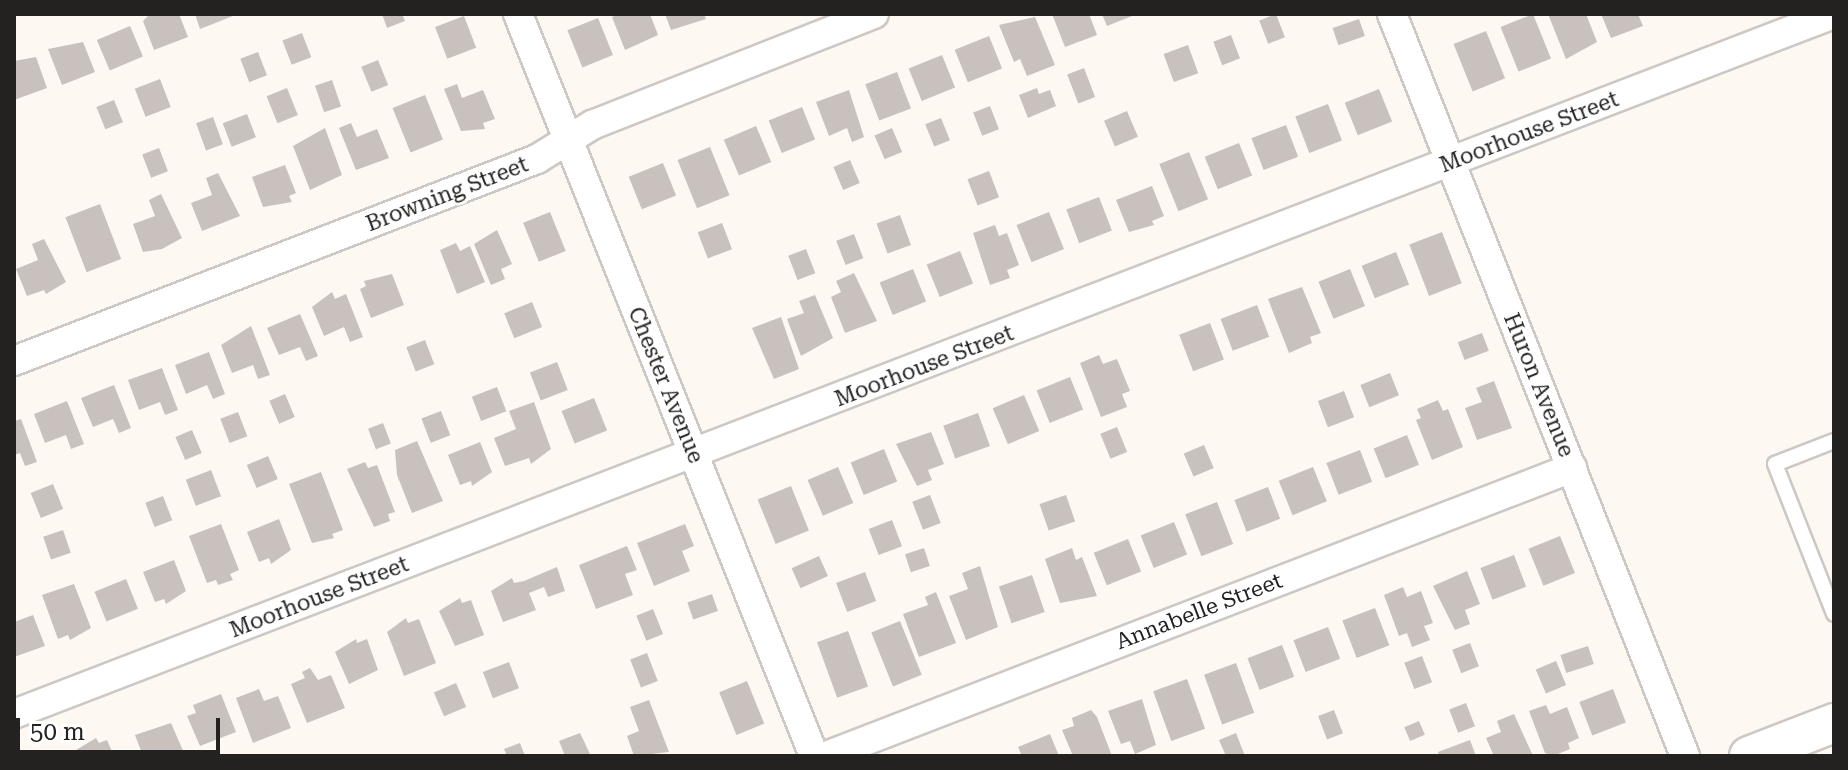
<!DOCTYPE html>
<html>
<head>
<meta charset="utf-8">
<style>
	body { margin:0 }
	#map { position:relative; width:1848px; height:770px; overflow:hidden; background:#fdf8f2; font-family:"Roboto Serif",serif }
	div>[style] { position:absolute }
	.building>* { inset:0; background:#c9c1be; transform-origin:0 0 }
	.roads { filter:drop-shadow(2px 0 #cdc8c3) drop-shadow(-2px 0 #cdc8c3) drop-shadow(0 2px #cdc8c3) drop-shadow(0 -2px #cdc8c3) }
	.lane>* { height:14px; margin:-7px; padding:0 7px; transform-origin:7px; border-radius:7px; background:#fff }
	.street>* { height:28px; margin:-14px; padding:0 14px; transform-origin:14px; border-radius:14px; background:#fff }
	.secondary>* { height:38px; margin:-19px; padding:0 19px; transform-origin:19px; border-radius:19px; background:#fff }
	span { translate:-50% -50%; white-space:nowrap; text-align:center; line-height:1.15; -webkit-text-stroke:6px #fff; paint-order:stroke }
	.street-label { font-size:22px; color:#232220 }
	.frame { position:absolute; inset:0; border:16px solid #232220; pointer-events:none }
	.scale { position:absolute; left:16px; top:718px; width:204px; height:36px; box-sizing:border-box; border:4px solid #232220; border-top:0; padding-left:10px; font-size:24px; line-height:28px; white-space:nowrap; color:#232220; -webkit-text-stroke:6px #fff; paint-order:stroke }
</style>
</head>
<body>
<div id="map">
	<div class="building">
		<div style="clip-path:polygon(150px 14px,179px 14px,188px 37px,154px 50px,143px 21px)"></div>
		<div style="clip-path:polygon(195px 14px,238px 14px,200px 29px)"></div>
		<div style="clip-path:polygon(382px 14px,402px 14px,405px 21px,387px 28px)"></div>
		<div style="clip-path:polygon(620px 14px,650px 14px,658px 35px,625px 50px,612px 17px)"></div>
		<div style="clip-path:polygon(665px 14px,704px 14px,706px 19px,671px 30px)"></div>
		<div style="clip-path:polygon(1052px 14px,1089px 14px,1097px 35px,1065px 47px)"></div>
		<div style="clip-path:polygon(1102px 14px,1137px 14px,1107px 26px)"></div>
		<div style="left:1276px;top:14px;width:25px;height:18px;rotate:69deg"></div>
		<div style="left:1533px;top:14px;width:48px;height:35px;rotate:68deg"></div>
		<div style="clip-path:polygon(1548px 14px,1586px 14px,1597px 42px,1566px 59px)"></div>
		<div style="clip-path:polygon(1601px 14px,1638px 14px,1643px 26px,1611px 38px)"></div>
		<div style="left:464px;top:16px;width:34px;height:31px;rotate:69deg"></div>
		<div style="clip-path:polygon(1035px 17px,1055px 65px,1027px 76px,1020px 59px,1014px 62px,999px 25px)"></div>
		<div style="left:598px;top:18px;width:40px;height:33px;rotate:68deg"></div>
		<div style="left:1359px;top:19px;width:18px;height:28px;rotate:71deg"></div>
		<div style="left:130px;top:26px;width:33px;height:36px;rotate:67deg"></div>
		<div style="left:1486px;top:31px;width:51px;height:35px;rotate:68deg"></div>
		<div style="left:302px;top:33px;width:26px;height:21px;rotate:69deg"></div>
		<div style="left:1231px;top:35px;width:25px;height:19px;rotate:69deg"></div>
		<div style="left:989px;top:36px;width:35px;height:37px;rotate:68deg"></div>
		<div style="clip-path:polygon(83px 42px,95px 72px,62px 85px,48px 49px)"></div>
		<div style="left:1188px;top:45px;width:30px;height:26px;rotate:70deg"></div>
		<div style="left:258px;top:52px;width:25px;height:19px;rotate:69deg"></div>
		<div style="left:942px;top:55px;width:35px;height:36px;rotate:68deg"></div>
		<div style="clip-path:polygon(36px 57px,47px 88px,14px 100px,14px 61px)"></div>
		<div style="left:378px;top:60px;width:27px;height:18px;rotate:68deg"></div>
		<div style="left:1084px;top:68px;width:31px;height:18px;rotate:69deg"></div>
		<div style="left:897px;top:72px;width:39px;height:34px;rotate:69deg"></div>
		<div style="left:160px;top:79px;width:30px;height:27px;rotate:69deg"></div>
		<div style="left:332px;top:80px;width:28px;height:18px;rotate:71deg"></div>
		<div style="clip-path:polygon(457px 84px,462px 98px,483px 90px,495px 119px,483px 123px,485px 129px,461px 131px,444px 89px)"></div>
		<div style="left:287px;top:88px;width:29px;height:22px;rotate:68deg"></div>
		<div style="clip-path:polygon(1037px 88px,1039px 94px,1050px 90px,1056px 106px,1028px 118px,1019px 95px)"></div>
		<div style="left:1379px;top:89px;width:35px;height:37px;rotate:68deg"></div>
		<div style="clip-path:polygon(849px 90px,864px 137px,852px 142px,847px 128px,829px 136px,816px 102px)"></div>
		<div style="left:425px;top:95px;width:48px;height:35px;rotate:68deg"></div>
		<div style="left:114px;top:100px;width:24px;height:19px;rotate:68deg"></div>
		<div style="left:1328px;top:104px;width:39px;height:35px;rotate:69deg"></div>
		<div style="left:990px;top:106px;width:25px;height:18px;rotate:69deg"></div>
		<div style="left:802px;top:107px;width:35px;height:36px;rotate:68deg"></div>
		<div style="left:1127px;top:111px;width:28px;height:25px;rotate:67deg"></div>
		<div style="left:247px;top:114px;width:25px;height:26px;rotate:69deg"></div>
		<div style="left:213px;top:117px;width:29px;height:18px;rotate:70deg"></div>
		<div style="left:941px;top:118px;width:24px;height:17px;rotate:68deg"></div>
		<div style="clip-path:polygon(351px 123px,357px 137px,377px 129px,389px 158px,356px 170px,339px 128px)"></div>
		<div style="left:1286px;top:125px;width:34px;height:37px;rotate:69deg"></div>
		<div style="left:756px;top:126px;width:39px;height:35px;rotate:67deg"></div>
		<div style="clip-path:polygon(325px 128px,342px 175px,310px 190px,293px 146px)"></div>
		<div style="left:892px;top:128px;width:26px;height:19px;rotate:67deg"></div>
		<div style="left:1239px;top:143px;width:35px;height:37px;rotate:68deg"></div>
		<div style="left:710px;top:147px;width:52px;height:35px;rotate:68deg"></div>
		<div style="left:159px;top:148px;width:25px;height:18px;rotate:69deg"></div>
		<div style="left:1189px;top:152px;width:51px;height:32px;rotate:68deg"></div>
		<div style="left:850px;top:160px;width:25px;height:18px;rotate:67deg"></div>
		<div style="left:663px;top:163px;width:35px;height:37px;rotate:68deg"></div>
		<div style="clip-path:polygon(285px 165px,296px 193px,289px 196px,292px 202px,263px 207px,252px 177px)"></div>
		<div style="left:989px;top:171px;width:28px;height:23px;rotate:69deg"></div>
		<div style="clip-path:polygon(218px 173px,240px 216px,202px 231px,191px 203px,212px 195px,206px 178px)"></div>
		<div style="clip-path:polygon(1152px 186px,1164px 216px,1152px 221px,1154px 225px,1129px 232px,1116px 200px)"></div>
		<div style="clip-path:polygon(161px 194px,182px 238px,162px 249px,143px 252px,133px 224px,155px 216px,149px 200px)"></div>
		<div style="left:1099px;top:197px;width:36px;height:35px;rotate:69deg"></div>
		<div style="left:100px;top:204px;width:59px;height:37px;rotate:69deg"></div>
		<div style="left:550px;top:212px;width:42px;height:29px;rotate:68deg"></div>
		<div style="left:1049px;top:212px;width:40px;height:35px;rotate:68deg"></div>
		<div style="left:900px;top:215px;width:32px;height:25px;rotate:70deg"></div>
		<div style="left:722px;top:223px;width:28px;height:26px;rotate:69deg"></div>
		<div style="clip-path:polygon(995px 225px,999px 236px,1007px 233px,1019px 265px,1007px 270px,1010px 278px,990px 285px,973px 233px)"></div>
		<div style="clip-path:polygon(497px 230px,512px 264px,501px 269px,505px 279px,491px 285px,474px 244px)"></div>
		<div style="left:1442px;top:232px;width:55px;height:35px;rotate:69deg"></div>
		<div style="left:854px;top:234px;width:26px;height:19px;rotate:69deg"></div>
		<div style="clip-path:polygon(44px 239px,66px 282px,46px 294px,44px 290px,27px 296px,16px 269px,38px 260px,32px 244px)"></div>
		<div style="clip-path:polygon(456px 243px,460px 251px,470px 246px,485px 282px,457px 294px,440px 250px)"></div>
		<div style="left:806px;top:249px;width:26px;height:19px;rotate:69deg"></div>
		<div style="left:960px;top:251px;width:35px;height:36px;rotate:68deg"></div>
		<div style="left:1396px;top:252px;width:35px;height:37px;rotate:68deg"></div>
		<div style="left:913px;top:269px;width:35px;height:36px;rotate:68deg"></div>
		<div style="left:1350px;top:269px;width:40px;height:34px;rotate:68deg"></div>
		<div style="clip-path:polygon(854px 273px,877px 321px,845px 333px,831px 297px,841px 292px,836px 281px)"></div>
		<div style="clip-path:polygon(392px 274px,404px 305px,371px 318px,360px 289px,366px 286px,364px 281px)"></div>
		<div style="clip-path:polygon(1302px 287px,1321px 333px,1310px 337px,1312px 343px,1289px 353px,1268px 299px)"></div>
		<div style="clip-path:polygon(332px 292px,335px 299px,346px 294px,363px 337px,350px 342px,344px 327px,324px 336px,312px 307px)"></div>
		<div style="clip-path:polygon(815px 295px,833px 338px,801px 356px,787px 319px,804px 313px,799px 301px)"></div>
		<div style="left:532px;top:302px;width:27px;height:30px;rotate:68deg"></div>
		<div style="left:1257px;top:305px;width:34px;height:39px;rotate:69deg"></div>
		<div style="clip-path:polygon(300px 314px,318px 356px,306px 361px,300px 347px,279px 355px,267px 328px)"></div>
		<div style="clip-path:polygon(781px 317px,799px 369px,774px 379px,752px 328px)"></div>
		<div style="left:1210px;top:323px;width:39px;height:33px;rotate:69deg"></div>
		<div style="clip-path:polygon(251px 326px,270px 375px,258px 379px,253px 365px,232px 373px,221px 345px)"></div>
		<div style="left:1482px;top:333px;width:19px;height:26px;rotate:69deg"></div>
		<div style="left:425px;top:340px;width:26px;height:20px;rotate:69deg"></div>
		<div style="clip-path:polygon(209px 352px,225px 394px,213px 399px,207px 385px,186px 394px,175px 365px)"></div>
		<div style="clip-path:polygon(1099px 355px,1103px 364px,1117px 359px,1130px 391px,1122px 394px,1127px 407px,1101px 417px,1080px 363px)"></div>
		<div style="left:557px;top:362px;width:30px;height:29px;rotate:69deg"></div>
		<div style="clip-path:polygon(162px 368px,178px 410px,165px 415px,160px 402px,139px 410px,128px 380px)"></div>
		<div style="left:1390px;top:373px;width:24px;height:32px;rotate:68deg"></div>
		<div style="left:1070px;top:377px;width:35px;height:36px;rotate:68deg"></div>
		<div style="clip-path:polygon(1494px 381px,1512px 428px,1477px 440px,1465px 408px,1482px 402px,1476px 388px)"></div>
		<div style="clip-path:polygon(114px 385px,131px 428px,119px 433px,113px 419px,93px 427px,81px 398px)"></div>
		<div style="left:497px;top:387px;width:26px;height:27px;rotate:69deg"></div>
		<div style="left:1344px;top:391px;width:28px;height:28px;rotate:69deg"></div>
		<div style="left:285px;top:394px;width:25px;height:17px;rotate:67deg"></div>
		<div style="left:1024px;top:395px;width:39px;height:34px;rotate:67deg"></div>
		<div style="left:594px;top:398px;width:35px;height:35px;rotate:68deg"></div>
		<div style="clip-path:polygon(1438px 400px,1443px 411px,1448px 409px,1463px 447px,1432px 460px,1416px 420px,1421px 418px,1417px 409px)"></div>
		<div style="clip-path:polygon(67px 401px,84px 444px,71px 449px,66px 435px,45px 443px,34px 414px)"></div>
		<div style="clip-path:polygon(534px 402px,551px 449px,531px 464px,529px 458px,505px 466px,494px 438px,516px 429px,509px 411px)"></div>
		<div style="left:441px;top:411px;width:26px;height:21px;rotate:69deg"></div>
		<div style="left:238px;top:412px;width:26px;height:19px;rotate:69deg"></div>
		<div style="left:978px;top:413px;width:35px;height:37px;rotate:70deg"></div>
		<div style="clip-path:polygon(21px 419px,37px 462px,25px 466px,20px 453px,14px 455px,14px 421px)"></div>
		<div style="left:383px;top:423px;width:22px;height:16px;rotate:69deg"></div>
		<div style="left:1117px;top:427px;width:27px;height:18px;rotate:68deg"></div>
		<div style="left:192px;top:430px;width:25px;height:18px;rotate:67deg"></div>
		<div style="clip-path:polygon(931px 432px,944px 464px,928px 470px,932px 480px,917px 486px,896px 444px)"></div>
		<div style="left:1407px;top:435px;width:32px;height:36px;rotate:68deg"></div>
		<div style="clip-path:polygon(417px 441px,443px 501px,412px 513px,397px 475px,395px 450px)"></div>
		<div style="clip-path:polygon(480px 442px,492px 472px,472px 486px,471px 481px,460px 485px,448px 455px)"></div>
		<div style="left:1204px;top:445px;width:25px;height:22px;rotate:67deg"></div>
		<div style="left:884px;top:449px;width:35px;height:36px;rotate:68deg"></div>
		<div style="left:1360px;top:450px;width:34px;height:36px;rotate:69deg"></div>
		<div style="left:268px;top:456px;width:25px;height:23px;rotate:67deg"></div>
		<div style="clip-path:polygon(365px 462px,368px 468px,377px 465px,395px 512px,388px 514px,390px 521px,374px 527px,347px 469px)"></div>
		<div style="left:838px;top:467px;width:39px;height:33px;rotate:67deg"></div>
		<div style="left:1313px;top:467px;width:37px;height:37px;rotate:68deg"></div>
		<div style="left:211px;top:470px;width:28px;height:27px;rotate:69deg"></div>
		<div style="clip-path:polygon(321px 472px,343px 530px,332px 534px,334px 538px,312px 543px,289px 484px)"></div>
		<div style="left:53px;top:484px;width:27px;height:24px;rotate:68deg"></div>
		<div style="left:791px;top:486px;width:48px;height:36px;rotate:68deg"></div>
		<div style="left:1268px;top:487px;width:34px;height:36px;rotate:69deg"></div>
		<div style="left:930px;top:495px;width:30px;height:19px;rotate:69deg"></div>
		<div style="left:1066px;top:495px;width:28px;height:28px;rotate:71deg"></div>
		<div style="left:163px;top:496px;width:26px;height:19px;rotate:69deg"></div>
		<div style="left:1217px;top:502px;width:45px;height:34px;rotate:69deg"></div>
		<div style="clip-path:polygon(279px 519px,291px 550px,271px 564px,269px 558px,259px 562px,247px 532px)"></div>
		<div style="left:892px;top:520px;width:28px;height:25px;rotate:69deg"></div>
		<div style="left:1174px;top:522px;width:35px;height:36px;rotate:68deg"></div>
		<div style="clip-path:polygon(221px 524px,239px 570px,230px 574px,233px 580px,218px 585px,216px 580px,207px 583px,189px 536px)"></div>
		<div style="clip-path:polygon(685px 524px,694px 546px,682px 551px,690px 571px,654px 586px,637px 543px)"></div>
		<div style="left:63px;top:530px;width:24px;height:21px;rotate:71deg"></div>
		<div style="left:1560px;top:536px;width:40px;height:34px;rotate:68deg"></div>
		<div style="left:1128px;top:539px;width:35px;height:37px;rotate:68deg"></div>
		<div style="clip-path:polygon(627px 546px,637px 570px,625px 574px,633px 595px,596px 609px,579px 565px)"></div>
		<div style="left:924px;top:548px;width:19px;height:20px;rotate:72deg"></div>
		<div style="clip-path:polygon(1072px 548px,1076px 560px,1082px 557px,1097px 596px,1060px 603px,1045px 559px)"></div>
		<div style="left:1514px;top:555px;width:34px;height:36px;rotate:69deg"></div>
		<div style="left:819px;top:556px;width:22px;height:30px;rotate:66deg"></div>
		<div style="clip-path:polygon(174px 560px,186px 591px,166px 604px,164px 599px,155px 602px,143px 572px)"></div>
		<div style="clip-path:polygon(980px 566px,998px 627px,966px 640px,949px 596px,968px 589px,962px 573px)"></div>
		<div style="clip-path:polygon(557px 567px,565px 591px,548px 597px,544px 587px,529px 593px,536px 610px,503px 622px,491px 591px,512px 578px,514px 583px,524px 581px)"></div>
		<div style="clip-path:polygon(1467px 571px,1480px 604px,1465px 610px,1470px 624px,1455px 630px,1433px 586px)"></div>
		<div style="left:865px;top:572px;width:31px;height:31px;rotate:69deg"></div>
		<div style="left:1032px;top:575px;width:39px;height:35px;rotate:71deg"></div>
		<div style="left:126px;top:579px;width:32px;height:34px;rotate:68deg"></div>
		<div style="clip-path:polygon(74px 584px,91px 628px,70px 640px,68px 635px,58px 639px,42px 595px)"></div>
		<div style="clip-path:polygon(1403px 587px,1407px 597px,1421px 591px,1433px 623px,1424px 626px,1430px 640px,1412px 647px,1407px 633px,1399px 636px,1384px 595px)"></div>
		<div style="clip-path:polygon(936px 592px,956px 643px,919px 657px,903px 614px,928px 605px,925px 597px)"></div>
		<div style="left:712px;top:594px;width:18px;height:26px;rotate:71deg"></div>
		<div style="clip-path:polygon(460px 598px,462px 603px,471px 600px,484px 635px,455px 646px,439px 611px)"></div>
		<div style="left:1375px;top:608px;width:40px;height:35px;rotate:69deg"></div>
		<div style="left:653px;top:609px;width:27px;height:18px;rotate:68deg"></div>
		<div style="clip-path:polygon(33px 615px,45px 646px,14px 657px,14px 622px)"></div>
		<div style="clip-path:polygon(406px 618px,408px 623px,419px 619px,436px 663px,404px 676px,387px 632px)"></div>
		<div style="left:900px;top:621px;width:58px;height:31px;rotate:68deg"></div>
		<div style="left:1328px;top:627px;width:34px;height:37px;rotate:69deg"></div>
		<div style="left:848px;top:631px;width:59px;height:33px;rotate:70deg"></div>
		<div style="clip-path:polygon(356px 639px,357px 643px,367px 639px,378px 670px,349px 684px,335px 652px)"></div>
		<div style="left:1470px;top:643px;width:25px;height:19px;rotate:69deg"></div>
		<div style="left:1282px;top:645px;width:34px;height:37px;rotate:69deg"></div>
		<div style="left:1588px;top:646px;width:19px;height:29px;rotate:72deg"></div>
		<div style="left:647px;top:653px;width:30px;height:18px;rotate:69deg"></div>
		<div style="left:1422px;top:656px;width:28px;height:19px;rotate:69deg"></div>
		<div style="left:1556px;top:661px;width:26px;height:22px;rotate:67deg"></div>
		<div style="left:509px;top:662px;width:28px;height:28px;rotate:69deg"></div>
		<div style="left:1236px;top:663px;width:53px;height:34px;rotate:70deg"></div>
		<div style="clip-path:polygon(310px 668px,318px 680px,331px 675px,345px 708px,307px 723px,291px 684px,305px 678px,302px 672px)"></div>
		<div style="left:1187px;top:679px;width:53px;height:36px;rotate:70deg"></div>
		<div style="left:747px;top:681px;width:46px;height:30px;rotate:68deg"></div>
		<div style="left:456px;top:683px;width:26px;height:24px;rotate:67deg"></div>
		<div style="clip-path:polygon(259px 689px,264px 701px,278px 696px,291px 728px,253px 743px,236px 698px)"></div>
		<div style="left:1613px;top:689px;width:36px;height:36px;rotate:69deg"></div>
		<div style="clip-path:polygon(221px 694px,236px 732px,200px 746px,187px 716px,196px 713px,193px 705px)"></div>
		<div style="clip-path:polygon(1142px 699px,1156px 745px,1135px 754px,1130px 741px,1121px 744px,1108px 711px)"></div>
		<div style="clip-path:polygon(649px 700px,669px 752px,634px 756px,627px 736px,639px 731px,630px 707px)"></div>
		<div style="left:1466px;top:703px;width:25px;height:18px;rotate:69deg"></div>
		<div style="clip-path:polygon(1546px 705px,1550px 714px,1567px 707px,1579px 738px,1568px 743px,1570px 749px,1553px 756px,1545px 753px,1529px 711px)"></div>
		<div style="clip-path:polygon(1091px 710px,1097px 717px,1112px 756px,1073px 756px,1062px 730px,1074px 726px,1072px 718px)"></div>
		<div style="left:1334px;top:710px;width:25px;height:17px;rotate:69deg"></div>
		<div style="clip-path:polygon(1514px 714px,1533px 756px,1494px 756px,1486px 738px,1501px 732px,1497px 721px)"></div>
		<div style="left:1419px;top:721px;width:15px;height:16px;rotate:67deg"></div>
		<div style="clip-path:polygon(171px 723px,184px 753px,143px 756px,135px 735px)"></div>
		<div style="clip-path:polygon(580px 733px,591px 756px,565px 756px,559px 741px)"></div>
		<div style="clip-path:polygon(1236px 733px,1245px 756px,1226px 756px,1219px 740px)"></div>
		<div style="clip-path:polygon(1050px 734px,1059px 756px,1022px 756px,1018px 747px)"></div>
		<div style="clip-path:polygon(96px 738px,99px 743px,107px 740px,114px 756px,66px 756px)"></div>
		<div style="clip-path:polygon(1470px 740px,1476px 756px,1439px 756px,1438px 752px)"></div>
		<div style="clip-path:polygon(520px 743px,525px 756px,507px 756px,504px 749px)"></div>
	</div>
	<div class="roads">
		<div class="lane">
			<div style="left:1834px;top:441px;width:63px;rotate:158.7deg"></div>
			<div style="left:1775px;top:464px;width:161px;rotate:68.5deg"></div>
		</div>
		<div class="street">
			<div style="left:518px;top:14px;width:799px;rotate:68.25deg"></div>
			<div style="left:1392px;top:14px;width:798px;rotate:68.45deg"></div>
			<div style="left:14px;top:361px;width:561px;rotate:-21.12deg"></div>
			<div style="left:537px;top:159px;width:65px;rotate:-31.7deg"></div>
			<div style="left:592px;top:125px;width:303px;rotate:-21.5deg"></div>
			<div style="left:14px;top:714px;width:1950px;rotate:-21.04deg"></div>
			<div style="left:826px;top:756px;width:800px;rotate:-21.11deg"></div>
		</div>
		<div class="secondary">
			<div style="left:1749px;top:756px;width:91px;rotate:-21.2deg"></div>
		</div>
	</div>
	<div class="street-label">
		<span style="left:1529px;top:132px;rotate:-21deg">Moorhouse Street</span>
		<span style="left:447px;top:194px;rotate:-21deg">Browning Street</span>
		<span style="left:924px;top:366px;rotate:-21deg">Moorhouse Street</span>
		<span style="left:666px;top:385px;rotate:68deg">Chester Avenue</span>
		<span style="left:1539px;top:385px;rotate:68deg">Huron Avenue</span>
		<span style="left:319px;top:597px;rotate:-21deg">Moorhouse Street</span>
		<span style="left:1199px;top:611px;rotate:-21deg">Annabelle Street</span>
	</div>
	<div class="frame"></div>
	<div class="scale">50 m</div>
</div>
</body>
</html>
